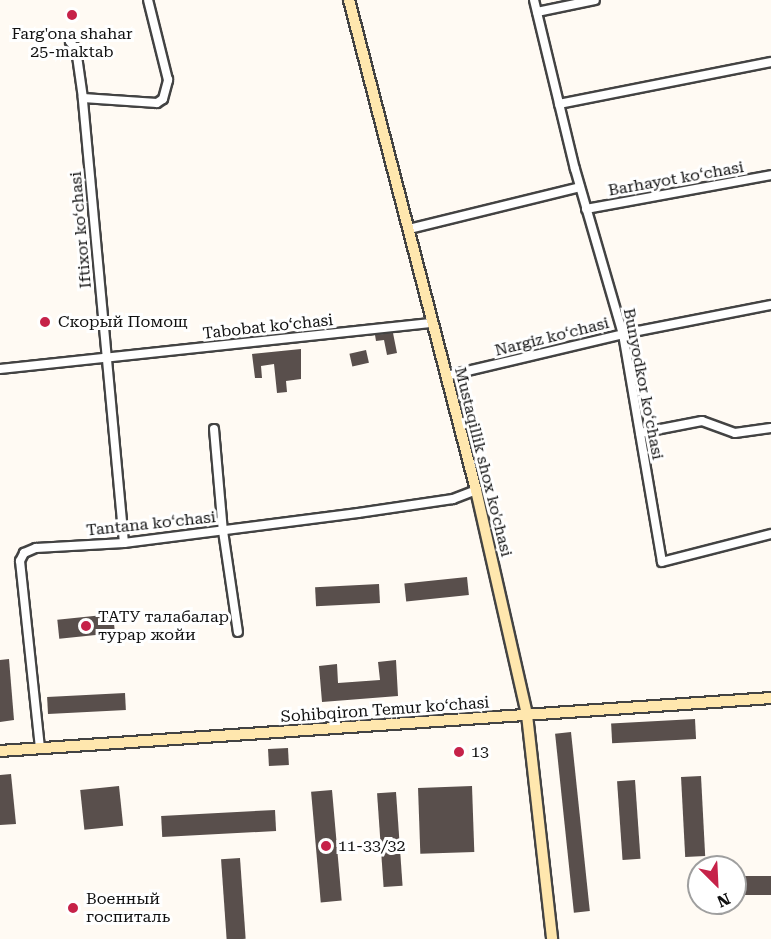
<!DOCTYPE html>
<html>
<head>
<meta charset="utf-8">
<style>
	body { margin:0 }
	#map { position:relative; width:771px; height:939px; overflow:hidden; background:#fffaf3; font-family:"Roboto Serif",serif }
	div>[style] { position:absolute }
	.building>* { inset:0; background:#594f4c; transform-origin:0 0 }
	.roads { filter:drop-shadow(2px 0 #434343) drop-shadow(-2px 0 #434343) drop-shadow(0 2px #434343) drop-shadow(0 -2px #434343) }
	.street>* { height:8px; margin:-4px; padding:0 4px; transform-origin:4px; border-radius:4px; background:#fff }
	.secondary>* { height:10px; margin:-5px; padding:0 5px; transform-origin:5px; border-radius:5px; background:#ffe7ae }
	.dots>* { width:16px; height:16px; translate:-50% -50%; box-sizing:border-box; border:3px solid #fff; border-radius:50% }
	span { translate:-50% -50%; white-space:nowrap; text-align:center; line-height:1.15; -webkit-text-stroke:6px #fff; paint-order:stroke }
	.poi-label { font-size:16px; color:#101010 }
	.left { translate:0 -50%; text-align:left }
	.street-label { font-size:16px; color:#101010 }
	.north { position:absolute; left:687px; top:855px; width:60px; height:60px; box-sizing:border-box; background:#fff; border:2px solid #9f9f9f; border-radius:50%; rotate:156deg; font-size:16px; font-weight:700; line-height:24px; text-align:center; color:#101010 }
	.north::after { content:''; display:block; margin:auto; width:21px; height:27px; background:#c62249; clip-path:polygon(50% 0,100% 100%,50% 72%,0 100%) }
</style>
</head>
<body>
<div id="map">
	<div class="building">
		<div style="clip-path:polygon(393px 333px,397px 353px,387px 355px,384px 340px,376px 341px,375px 335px)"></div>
		<div style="clip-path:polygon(301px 349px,301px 379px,286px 381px,287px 392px,277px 393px,274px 364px,261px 366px,262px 378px,255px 378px,252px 354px)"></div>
		<div style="left:366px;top:350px;width:13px;height:17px;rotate:77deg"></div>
		<div style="left:467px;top:577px;width:18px;height:63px;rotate:84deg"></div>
		<div style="left:379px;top:584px;width:19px;height:64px;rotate:87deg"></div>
		<div style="left:113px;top:614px;width:19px;height:56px;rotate:84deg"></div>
		<div style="clip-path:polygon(9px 659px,14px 720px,0 722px,0 660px)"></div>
		<div style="clip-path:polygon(396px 660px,398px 696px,322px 702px,319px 666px,337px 664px,338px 683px,380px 680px,378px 662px)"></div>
		<div style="left:125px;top:693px;width:17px;height:78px;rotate:87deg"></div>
		<div style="left:695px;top:719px;width:20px;height:84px;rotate:87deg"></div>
		<div style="left:571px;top:732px;width:180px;height:16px;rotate:84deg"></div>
		<div style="left:288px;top:748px;width:17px;height:20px;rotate:87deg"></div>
		<div style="clip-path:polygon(11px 774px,16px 824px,0 825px,0 775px)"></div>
		<div style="left:701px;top:776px;width:80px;height:20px;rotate:87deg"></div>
		<div style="left:635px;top:780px;width:79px;height:18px;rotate:86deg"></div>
		<div style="left:119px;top:786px;width:40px;height:39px;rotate:84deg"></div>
		<div style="left:472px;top:786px;width:66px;height:54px;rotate:88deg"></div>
		<div style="left:332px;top:790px;width:111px;height:21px;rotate:85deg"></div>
		<div style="left:396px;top:792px;width:94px;height:19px;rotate:86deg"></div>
		<div style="left:275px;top:810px;width:21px;height:114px;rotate:87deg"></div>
		<div style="left:240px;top:858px;width:81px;height:19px;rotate:86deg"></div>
		<div style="left:771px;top:876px;width:19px;height:36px;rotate:90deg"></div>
	</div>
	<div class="roads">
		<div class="street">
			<div style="left:534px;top:0;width:174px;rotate:76.4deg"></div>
			<div style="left:575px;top:169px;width:172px;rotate:73.8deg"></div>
			<div style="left:623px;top:334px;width:231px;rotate:80.3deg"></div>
			<div style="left:662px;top:562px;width:113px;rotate:-14.4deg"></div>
			<div style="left:537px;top:12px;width:59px;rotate:-11.7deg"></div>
			<div style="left:70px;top:42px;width:9px;rotate:49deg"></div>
			<div style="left:76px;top:49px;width:49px;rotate:81.9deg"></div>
			<div style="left:559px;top:104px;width:216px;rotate:-11.2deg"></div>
			<div style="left:586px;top:209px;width:188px;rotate:-10.4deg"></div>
			<div style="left:409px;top:229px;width:176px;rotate:-13.8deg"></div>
			<div style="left:0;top:369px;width:433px;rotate:-6.1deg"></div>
			<div style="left:446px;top:376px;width:182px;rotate:-13.3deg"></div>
			<div style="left:623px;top:334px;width:151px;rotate:-11.1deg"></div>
			<div style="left:214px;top:429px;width:102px;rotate:85deg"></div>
			<div style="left:223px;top:531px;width:102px;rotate:81.6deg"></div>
			<div style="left:640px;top:433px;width:63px;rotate:-11deg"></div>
			<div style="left:702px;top:421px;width:35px;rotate:20deg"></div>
			<div style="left:735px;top:433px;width:36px;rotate:-8deg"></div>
			<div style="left:124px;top:543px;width:447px;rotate:-95.3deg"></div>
			<div style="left:83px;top:98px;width:74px;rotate:3.9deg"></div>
			<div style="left:157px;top:103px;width:7px;rotate:-34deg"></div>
			<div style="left:163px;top:99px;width:20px;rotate:-75deg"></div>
			<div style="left:168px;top:80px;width:82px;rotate:-104deg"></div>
			<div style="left:40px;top:748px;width:188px;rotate:-96.1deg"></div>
			<div style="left:20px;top:561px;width:9px;rotate:-63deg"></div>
			<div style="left:24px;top:553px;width:13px;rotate:-23deg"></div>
			<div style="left:36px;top:548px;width:88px;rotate:-3.3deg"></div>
			<div style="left:124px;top:543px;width:236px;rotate:-7.3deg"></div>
			<div style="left:358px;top:513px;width:96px;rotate:-8.4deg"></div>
			<div style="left:453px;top:499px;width:25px;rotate:-21deg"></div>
		</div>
		<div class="secondary">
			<div style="left:349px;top:0;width:506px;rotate:75.47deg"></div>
			<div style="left:476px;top:490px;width:231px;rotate:77.2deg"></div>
			<div style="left:527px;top:715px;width:225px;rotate:83.6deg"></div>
			<div style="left:0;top:751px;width:773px;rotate:-3.93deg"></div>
		</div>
	</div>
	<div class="dots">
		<div style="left:72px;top:15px;background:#c62249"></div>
		<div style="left:45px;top:322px;background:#c62249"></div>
		<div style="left:86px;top:626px;background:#c62249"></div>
		<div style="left:459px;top:752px;background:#c62249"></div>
		<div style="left:326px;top:846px;background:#c62249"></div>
		<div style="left:73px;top:908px;background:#c62249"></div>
	</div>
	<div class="poi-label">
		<span style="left:72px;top:43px">Farg'ona shahar<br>25-maktab</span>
		<span class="left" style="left:58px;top:322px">Скорый Помощ</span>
		<span class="left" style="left:98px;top:626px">ТАТУ талабалар<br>турар жойи</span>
		<span class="left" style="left:471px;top:752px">13</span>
		<span class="left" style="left:338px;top:846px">11-33/32</span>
		<span class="left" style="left:86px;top:908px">Военный<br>госпиталь</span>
	</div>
	<div class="street-label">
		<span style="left:676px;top:179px;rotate:-10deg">Barhayot koʻchasi</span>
		<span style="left:81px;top:230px;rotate:-95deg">Iftixor koʻchasi</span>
		<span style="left:268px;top:327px;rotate:-6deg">Tabobat koʻchasi</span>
		<span style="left:552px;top:337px;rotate:-14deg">Nargiz koʻchasi</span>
		<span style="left:643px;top:384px;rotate:79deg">Bunyodkor koʻchasi</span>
		<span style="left:483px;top:462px;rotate:76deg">Mustaqillik shox ko'chasi</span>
		<span style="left:151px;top:524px;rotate:-6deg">Tantana koʻchasi</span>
		<span style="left:385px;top:710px;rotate:-4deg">Sohibqiron Temur koʻchasi</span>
	</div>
	<div class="north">N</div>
</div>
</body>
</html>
